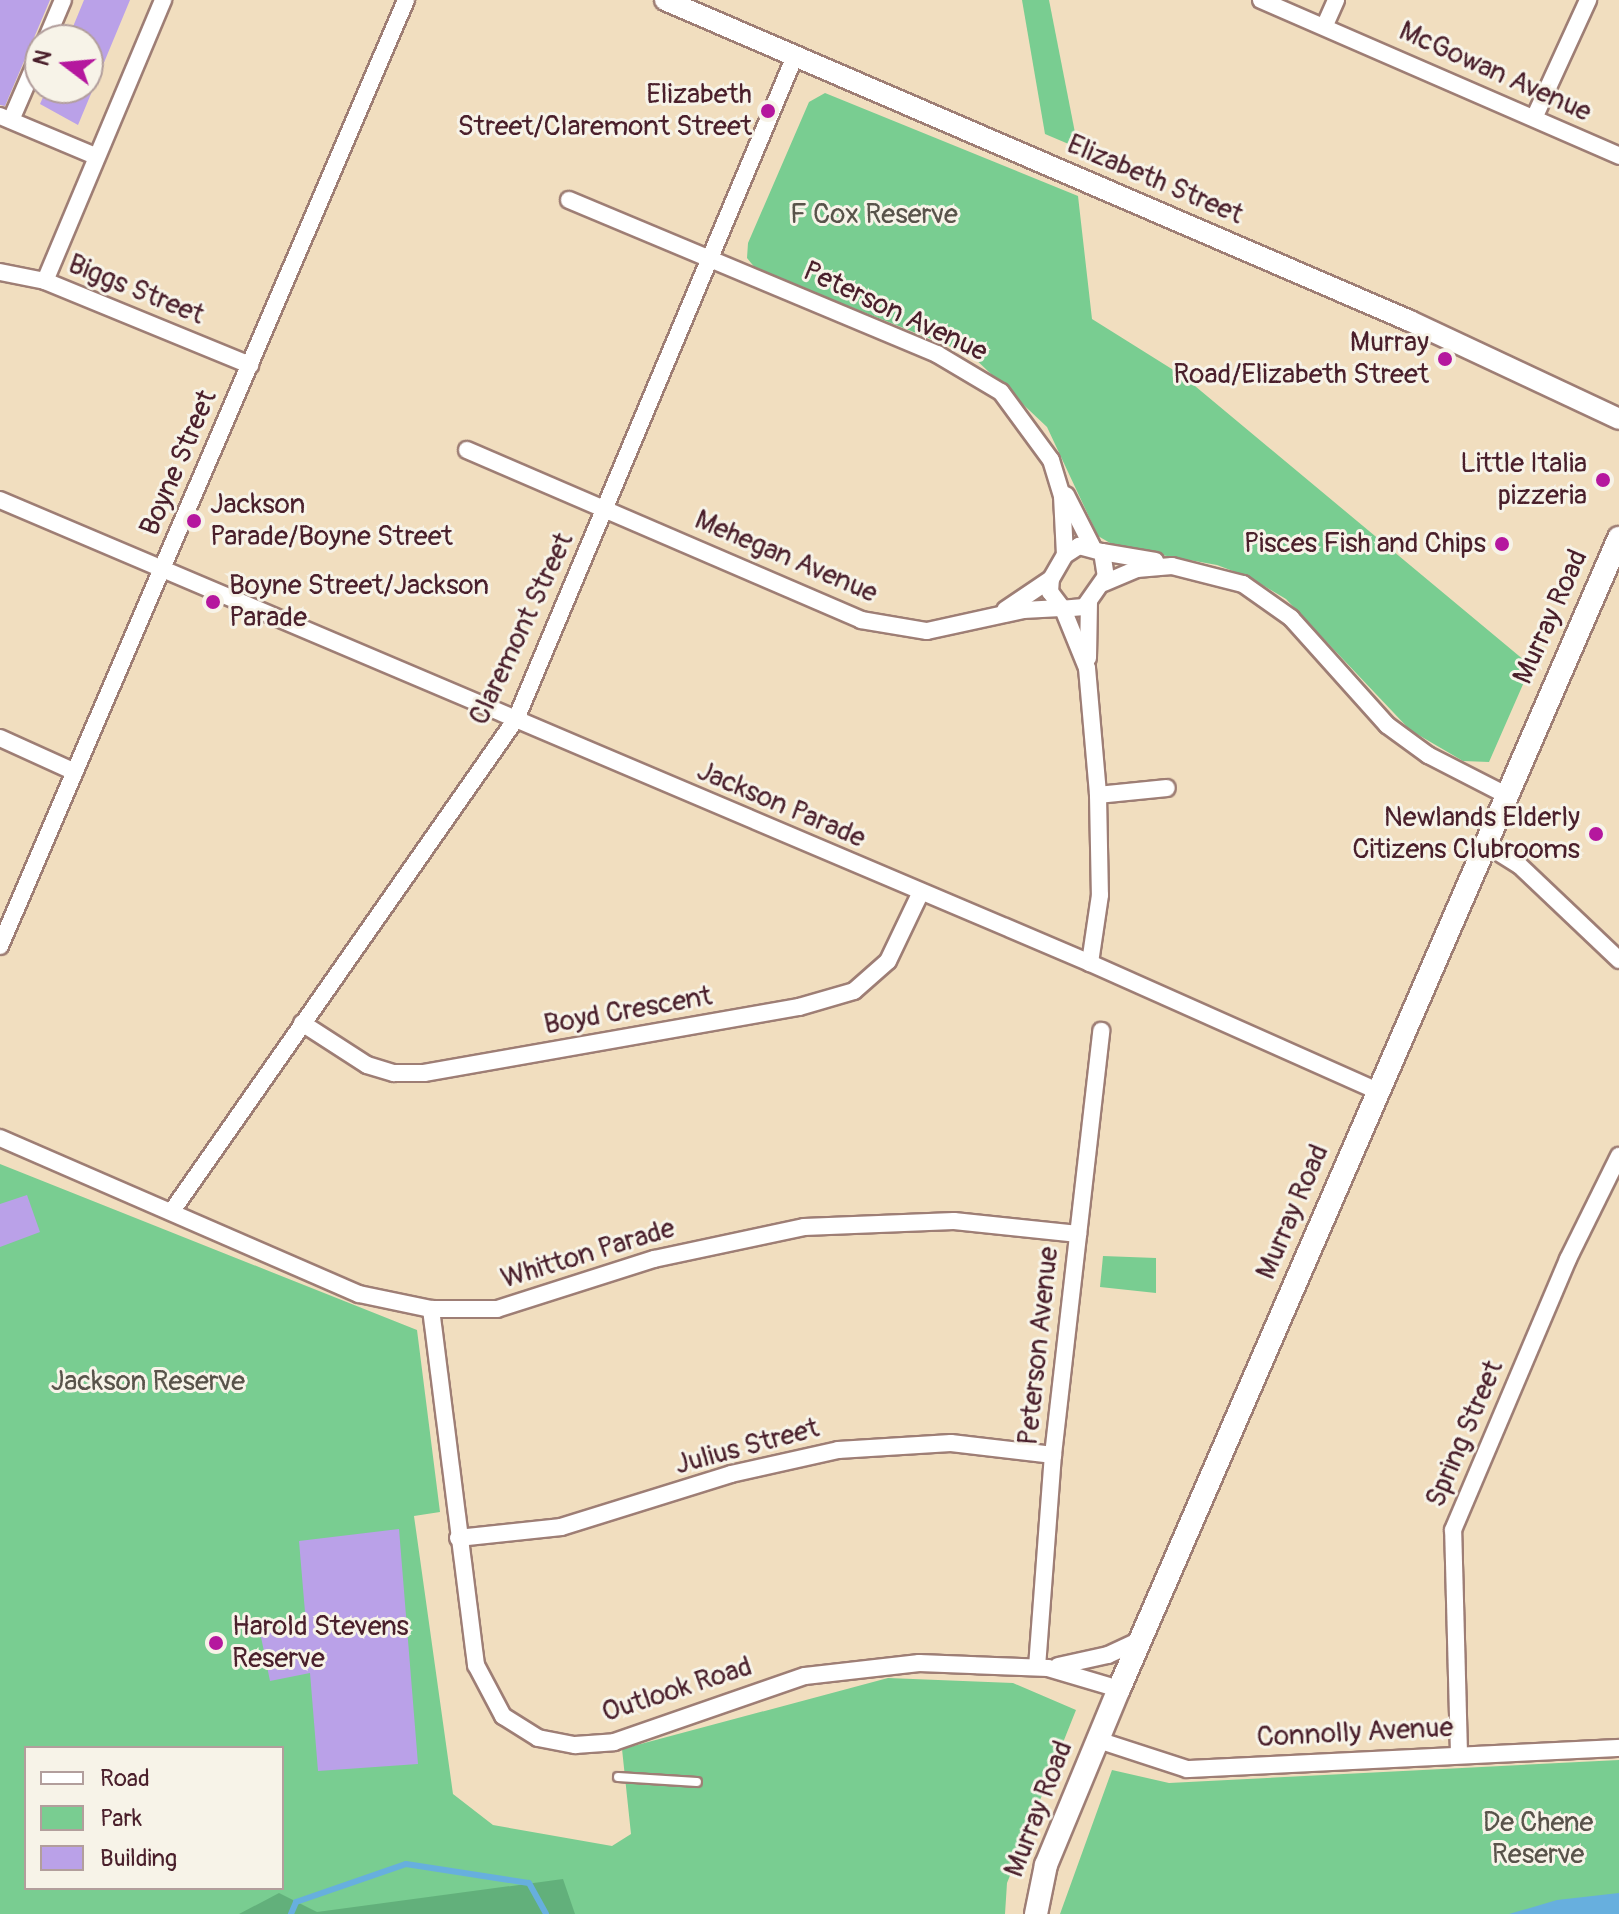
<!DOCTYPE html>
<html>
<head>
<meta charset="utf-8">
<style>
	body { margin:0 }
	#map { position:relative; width:1619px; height:1914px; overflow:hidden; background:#f1debf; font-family:Pangolin,sans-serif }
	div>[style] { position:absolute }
	.green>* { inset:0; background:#79cd91 }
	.forest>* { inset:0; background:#62b07b }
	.water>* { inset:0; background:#67afde }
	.stream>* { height:6px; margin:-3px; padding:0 3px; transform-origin:3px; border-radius:3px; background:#67afde }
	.building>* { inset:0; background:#baa1e8 }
	.roads { filter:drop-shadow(2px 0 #9e7e75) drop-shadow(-2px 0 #9e7e75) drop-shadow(0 2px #9e7e75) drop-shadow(0 -2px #9e7e75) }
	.service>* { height:8px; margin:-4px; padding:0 4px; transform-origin:4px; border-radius:4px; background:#fff }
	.minor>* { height:16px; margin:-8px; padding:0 8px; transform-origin:8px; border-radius:8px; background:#fff }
	.tertiary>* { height:20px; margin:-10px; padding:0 10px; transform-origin:10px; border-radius:10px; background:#fff }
	.secondary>* { height:22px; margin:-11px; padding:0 11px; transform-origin:11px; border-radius:11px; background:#fff }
	.dots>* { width:22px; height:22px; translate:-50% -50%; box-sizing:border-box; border:4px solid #f7f3e8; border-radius:50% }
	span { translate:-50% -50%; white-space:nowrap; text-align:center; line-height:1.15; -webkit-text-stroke:6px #f7f3e8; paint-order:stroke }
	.street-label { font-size:28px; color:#4a1f2b }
	.poi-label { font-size:28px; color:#4a1f2b }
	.right { translate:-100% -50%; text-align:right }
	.left { translate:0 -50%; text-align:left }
	.park-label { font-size:28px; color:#58534a }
	.legend { position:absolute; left:24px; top:1746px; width:260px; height:144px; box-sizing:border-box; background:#f7f3e8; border:2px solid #b29e9c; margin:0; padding:10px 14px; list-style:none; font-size:24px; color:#4a1f2b }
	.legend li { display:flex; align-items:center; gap:16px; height:40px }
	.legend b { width:40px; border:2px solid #b29e9c }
	.north { position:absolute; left:24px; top:24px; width:80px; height:80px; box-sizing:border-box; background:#f7f3e8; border:2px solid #b29e9c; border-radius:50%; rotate:286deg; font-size:22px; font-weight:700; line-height:32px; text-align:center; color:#4a1f2b }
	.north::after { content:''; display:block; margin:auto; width:28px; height:36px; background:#b5179e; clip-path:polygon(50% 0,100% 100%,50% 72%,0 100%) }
</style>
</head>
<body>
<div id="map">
	<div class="green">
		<div style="clip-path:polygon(1022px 0,1049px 0,1078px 148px,1045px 134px)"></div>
		<div style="clip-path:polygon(825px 93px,1078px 196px,1092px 319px,1183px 376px,1531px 666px,1489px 762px,1463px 761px,1410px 730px,1286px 599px,1249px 577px,1217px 565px,1117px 547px,1098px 536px,1047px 427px,971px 355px,756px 269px,747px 258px,748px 243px,809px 102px)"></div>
		<div style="clip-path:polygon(evenodd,0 1164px,417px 1330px,440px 1512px,414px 1516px,453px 1794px,493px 1825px,612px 1846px,631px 1834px,622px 1749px,888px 1678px,1013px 1683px,1076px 1710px,1007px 1883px,1005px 1914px,0 1914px,0 1164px,26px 1748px,282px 1748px,282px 1888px,26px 1888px,26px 1748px)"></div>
		<div style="clip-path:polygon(1103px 1256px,1156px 1258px,1156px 1293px,1100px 1287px)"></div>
		<div style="clip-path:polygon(1619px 1760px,1619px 1914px,1060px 1914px,1112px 1770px,1169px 1783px)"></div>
	</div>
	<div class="forest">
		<div style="clip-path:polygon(563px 1879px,575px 1914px,239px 1914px,279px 1893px,317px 1912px)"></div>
	</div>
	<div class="water">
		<div style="clip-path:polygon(1619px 1893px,1619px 1914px,1509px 1914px,1557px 1900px)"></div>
	</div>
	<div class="stream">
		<div style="left:291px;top:1914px;width:13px;rotate:-67deg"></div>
		<div style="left:296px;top:1902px;width:116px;rotate:-19.1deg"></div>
		<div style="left:406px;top:1864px;width:124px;rotate:8.8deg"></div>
		<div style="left:529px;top:1883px;width:35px;rotate:61deg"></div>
	</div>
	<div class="building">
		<div style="clip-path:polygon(0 0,50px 0,5px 106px,0 105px)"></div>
		<div style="clip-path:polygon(84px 0,130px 0,78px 125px,40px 104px,47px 88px,88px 88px,88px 40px,70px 34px)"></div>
		<div style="clip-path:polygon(27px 1195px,40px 1232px,0 1247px,0 1204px)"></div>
		<div style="clip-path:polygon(399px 1529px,418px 1764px,318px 1771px,310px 1673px,270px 1681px,260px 1632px,306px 1624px,299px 1541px)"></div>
	</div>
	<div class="roads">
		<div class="service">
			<div style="left:618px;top:1777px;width:79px;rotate:3.6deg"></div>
		</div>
		<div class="minor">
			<div style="left:1261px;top:0;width:391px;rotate:23.5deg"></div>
			<div style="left:1325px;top:25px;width:27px;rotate:-66deg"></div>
			<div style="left:46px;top:40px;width:43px;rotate:-67deg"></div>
			<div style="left:0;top:116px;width:103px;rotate:22.8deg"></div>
			<div style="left:1535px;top:116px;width:128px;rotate:-65.4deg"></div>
			<div style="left:11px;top:120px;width:73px;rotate:-66.6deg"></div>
			<div style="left:569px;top:200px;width:399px;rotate:22.7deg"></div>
			<div style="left:937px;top:354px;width:74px;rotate:30.7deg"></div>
			<div style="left:1001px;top:392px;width:84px;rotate:53.7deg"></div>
			<div style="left:1051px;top:460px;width:38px;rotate:73deg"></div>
			<div style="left:1062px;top:496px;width:59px;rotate:87.1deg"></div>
			<div style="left:0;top:272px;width:46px;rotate:11.3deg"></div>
			<div style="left:45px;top:281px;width:222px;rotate:22.3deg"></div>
			<div style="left:45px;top:281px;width:305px;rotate:-67.2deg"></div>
			<div style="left:467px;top:450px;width:429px;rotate:23.3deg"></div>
			<div style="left:861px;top:620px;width:67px;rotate:9.5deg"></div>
			<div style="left:927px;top:631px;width:98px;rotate:-12.3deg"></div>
			<div style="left:1023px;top:610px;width:38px;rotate:-3deg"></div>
			<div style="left:1066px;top:495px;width:57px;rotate:63deg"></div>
			<div style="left:0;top:500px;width:1184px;rotate:23.01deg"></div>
			<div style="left:1090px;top:963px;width:315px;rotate:24deg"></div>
			<div style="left:1079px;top:546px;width:24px;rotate:15deg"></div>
			<div style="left:1102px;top:552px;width:24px;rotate:81deg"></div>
			<div style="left:1106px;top:576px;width:38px;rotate:125deg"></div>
			<div style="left:1084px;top:607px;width:21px;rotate:175deg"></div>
			<div style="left:1063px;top:609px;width:21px;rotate:-127deg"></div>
			<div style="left:1050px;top:592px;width:13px;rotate:-86deg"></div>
			<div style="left:1051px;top:579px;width:28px;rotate:-60deg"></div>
			<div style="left:1065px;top:555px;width:17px;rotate:-33deg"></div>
			<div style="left:1102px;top:552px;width:54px;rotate:9.6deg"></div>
			<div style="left:1104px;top:583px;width:36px;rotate:-23deg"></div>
			<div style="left:1137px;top:569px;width:35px;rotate:-5deg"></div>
			<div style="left:1172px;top:566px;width:73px;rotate:14.2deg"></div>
			<div style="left:1243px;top:584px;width:59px;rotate:35.3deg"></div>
			<div style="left:1291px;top:618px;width:144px;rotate:48.1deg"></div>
			<div style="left:1387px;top:725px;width:51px;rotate:36.2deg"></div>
			<div style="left:1428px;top:755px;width:88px;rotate:27.1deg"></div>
			<div style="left:1063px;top:609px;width:64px;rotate:67.9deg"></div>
			<div style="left:1087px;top:668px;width:127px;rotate:85deg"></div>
			<div style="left:1098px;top:795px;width:100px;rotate:88.9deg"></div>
			<div style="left:1100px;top:895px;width:69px;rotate:98.4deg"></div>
			<div style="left:1005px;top:610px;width:55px;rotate:-34deg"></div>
			<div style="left:1088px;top:658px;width:55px;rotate:-89deg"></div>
			<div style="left:0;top:738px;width:82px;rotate:24.4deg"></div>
			<div style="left:1098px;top:795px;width:69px;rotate:-5.8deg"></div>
			<div style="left:1485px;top:844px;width:40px;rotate:32deg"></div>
			<div style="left:1519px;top:865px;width:138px;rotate:43.5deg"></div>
			<div style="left:0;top:946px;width:1029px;rotate:-66.77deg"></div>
			<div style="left:302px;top:1023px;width:77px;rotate:32.9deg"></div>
			<div style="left:367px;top:1065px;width:28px;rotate:17deg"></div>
			<div style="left:394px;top:1073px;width:30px"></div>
			<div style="left:424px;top:1073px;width:381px;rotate:-10deg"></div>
			<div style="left:799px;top:1007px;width:57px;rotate:-16.2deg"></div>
			<div style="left:854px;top:991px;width:45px;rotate:-41.4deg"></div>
			<div style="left:888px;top:961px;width:74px;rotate:-64.5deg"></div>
			<div style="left:0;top:1138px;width:391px;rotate:23.5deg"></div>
			<div style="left:359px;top:1294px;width:74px;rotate:11.8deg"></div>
			<div style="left:431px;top:1309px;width:66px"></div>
			<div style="left:497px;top:1309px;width:165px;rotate:-17.7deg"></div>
			<div style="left:654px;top:1259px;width:153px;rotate:-12deg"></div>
			<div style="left:804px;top:1227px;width:150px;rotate:-2.3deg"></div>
			<div style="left:954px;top:1221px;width:125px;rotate:6deg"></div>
			<div style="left:172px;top:1211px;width:600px;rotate:-55.04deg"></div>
			<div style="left:516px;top:719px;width:719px;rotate:-67.18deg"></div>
			<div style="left:431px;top:1309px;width:359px;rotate:82.8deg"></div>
			<div style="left:476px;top:1665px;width:58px;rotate:62.1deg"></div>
			<div style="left:503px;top:1716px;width:41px;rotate:32.2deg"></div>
			<div style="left:538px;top:1738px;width:38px;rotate:11deg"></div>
			<div style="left:575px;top:1745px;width:39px;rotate:-4deg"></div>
			<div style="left:614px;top:1742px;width:202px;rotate:-19.1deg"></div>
			<div style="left:805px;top:1676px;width:115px;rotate:-6.5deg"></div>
			<div style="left:919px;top:1663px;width:129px;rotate:2.2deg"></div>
			<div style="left:1048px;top:1668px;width:74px;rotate:16.5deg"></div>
			<div style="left:458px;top:1538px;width:104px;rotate:-6.1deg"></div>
			<div style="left:561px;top:1527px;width:178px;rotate:-17.3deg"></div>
			<div style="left:731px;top:1474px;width:110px;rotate:-12.6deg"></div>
			<div style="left:838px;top:1450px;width:113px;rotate:-3.5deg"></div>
			<div style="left:951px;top:1443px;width:103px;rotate:6.7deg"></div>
			<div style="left:1058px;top:1666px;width:51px;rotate:-12.4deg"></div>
			<div style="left:1108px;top:1655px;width:35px;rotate:-25deg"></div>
			<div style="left:1037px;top:1667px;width:213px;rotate:-85.7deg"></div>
			<div style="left:1053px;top:1455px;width:427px;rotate:-83.5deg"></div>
			<div style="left:1098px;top:1740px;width:94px;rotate:18deg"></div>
			<div style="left:1187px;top:1769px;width:433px;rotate:-2.8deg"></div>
			<div style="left:1459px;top:1754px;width:224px;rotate:-91.5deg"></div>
			<div style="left:1453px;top:1530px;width:294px;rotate:-67deg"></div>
			<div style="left:1568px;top:1259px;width:115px;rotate:-63.7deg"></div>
		</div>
		<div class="tertiary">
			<div style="left:665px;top:0;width:811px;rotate:23.31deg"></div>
			<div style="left:1410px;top:321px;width:231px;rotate:25.1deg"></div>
		</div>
		<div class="secondary">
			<div style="left:1036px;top:1914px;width:50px;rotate:-78.5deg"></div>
			<div style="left:1046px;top:1865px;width:191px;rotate:-67.5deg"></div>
			<div style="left:1119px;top:1689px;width:1255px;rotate:-66.52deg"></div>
		</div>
	</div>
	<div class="dots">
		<div style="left:768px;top:111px;background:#b5179e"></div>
		<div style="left:1445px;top:359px;background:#b5179e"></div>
		<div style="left:1603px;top:480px;background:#b5179e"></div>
		<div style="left:194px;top:521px;background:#b5179e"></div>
		<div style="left:1502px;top:544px;background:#b5179e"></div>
		<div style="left:213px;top:602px;background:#b5179e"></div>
		<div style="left:1596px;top:834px;background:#b5179e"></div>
		<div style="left:216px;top:1643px;background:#b5179e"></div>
	</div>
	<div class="street-label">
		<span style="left:1495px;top:72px;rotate:24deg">McGowan Avenue</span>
		<span style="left:1155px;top:180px;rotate:23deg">Elizabeth Street</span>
		<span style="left:136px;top:290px;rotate:22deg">Biggs Street</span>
		<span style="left:895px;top:312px;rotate:25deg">Peterson Avenue</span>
		<span style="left:179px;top:463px;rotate:-67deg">Boyne Street</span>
		<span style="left:786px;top:557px;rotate:23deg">Mehegan Avenue</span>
		<span style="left:1551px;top:617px;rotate:-66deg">Murray Road</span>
		<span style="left:522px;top:629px;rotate:-65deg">Claremont Street</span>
		<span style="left:781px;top:805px;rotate:23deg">Jackson Parade</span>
		<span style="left:628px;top:1011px;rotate:-10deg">Boyd Crescent</span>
		<span style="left:1293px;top:1212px;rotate:-67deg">Murray Road</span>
		<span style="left:588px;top:1254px;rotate:-17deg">Whitton Parade</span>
		<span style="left:1039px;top:1346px;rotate:-84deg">Peterson Avenue</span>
		<span style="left:1465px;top:1434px;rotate:-67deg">Spring Street</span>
		<span style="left:747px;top:1447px;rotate:-15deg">Julius Street</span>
		<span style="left:677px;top:1690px;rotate:-18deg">Outlook Road</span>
		<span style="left:1355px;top:1733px;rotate:-3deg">Connolly Avenue</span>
		<span style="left:1039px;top:1809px;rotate:-69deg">Murray Road</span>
	</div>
	<div class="poi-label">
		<span class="right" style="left:752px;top:111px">Elizabeth<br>Street/Claremont Street</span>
		<span class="right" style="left:1429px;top:359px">Murray<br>Road/Elizabeth Street</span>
		<span class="right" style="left:1587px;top:480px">Little Italia<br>pizzeria</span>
		<span class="left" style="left:210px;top:521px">Jackson<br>Parade/Boyne Street</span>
		<span class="right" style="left:1486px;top:544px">Pisces Fish and Chips</span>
		<span class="left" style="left:229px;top:602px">Boyne Street/Jackson<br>Parade</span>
		<span class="right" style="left:1580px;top:834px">Newlands Elderly<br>Citizens Clubrooms</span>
		<span class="left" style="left:232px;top:1643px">Harold Stevens<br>Reserve</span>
	</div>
	<div class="park-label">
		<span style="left:874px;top:215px">F Cox Reserve</span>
		<span style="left:148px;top:1382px">Jackson Reserve</span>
		<span style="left:1538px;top:1839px">De Chene<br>Reserve</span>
	</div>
	<ul class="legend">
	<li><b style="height:10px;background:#fff"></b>Road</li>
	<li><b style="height:22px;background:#79cd91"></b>Park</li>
	<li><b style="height:22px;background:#baa1e8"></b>Building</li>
	</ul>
	<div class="north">N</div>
</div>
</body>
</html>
